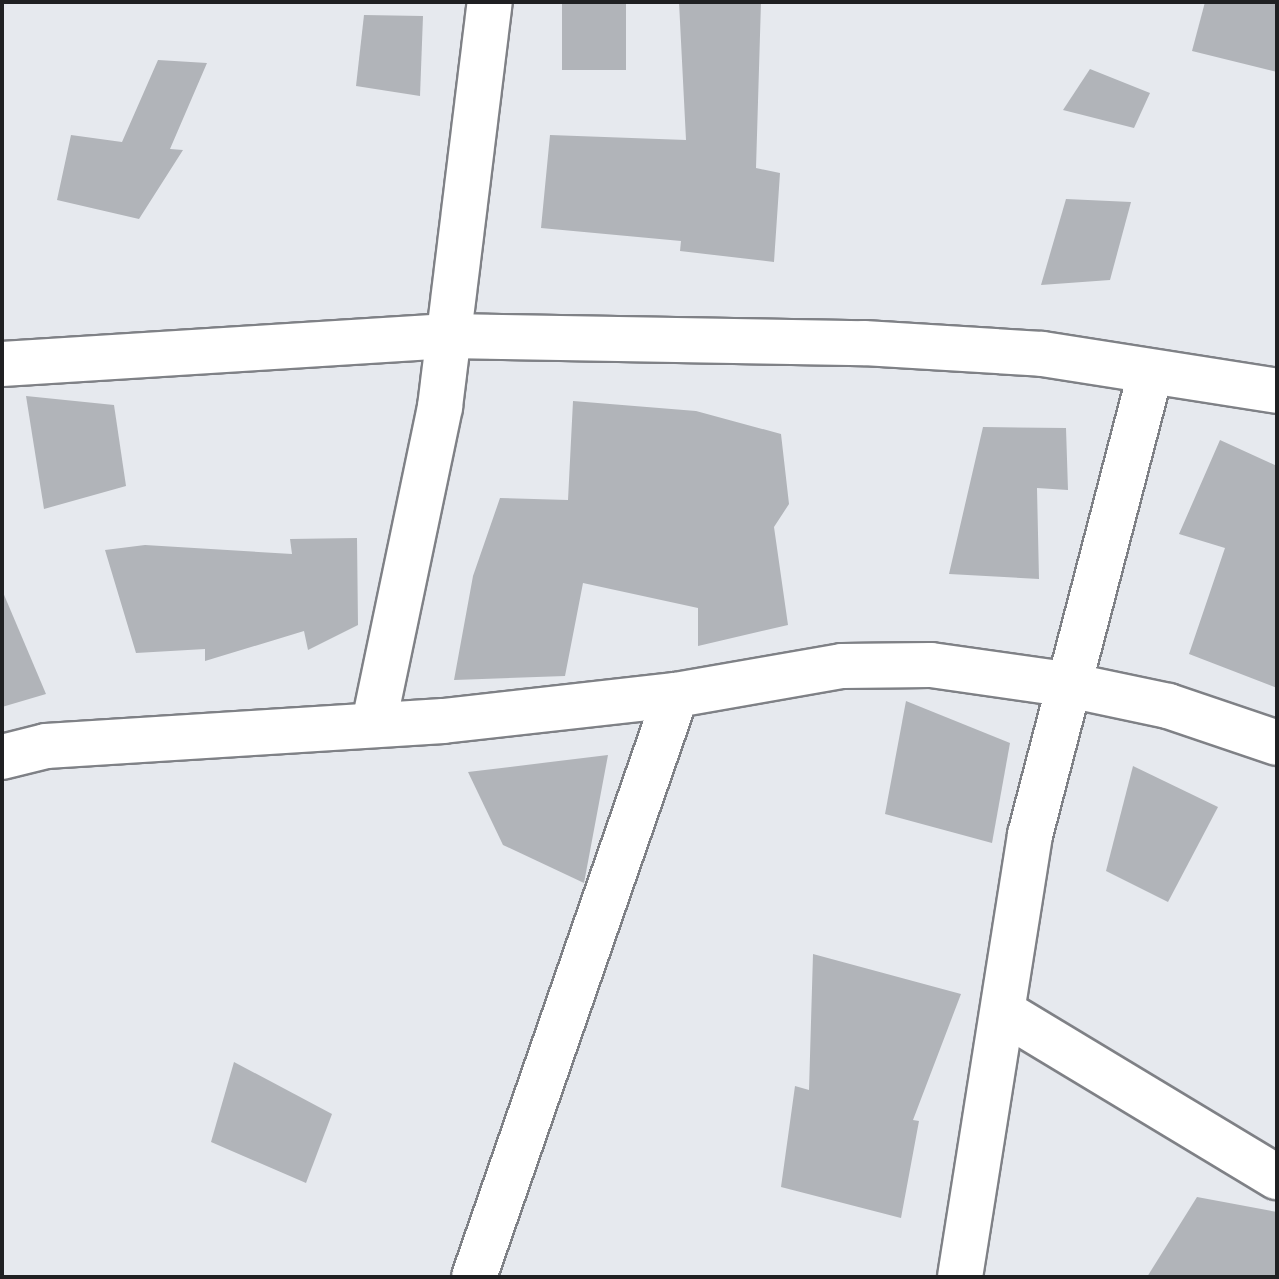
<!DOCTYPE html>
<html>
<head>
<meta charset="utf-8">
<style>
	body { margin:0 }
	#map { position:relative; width:1279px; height:1279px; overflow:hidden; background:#e6e9ee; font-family:"DM Sans",sans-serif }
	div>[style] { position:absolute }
	.building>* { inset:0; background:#b1b4b9; transform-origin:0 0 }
	.roads { filter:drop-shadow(2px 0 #7f8186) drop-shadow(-2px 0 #7f8186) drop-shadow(0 2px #7f8186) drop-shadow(0 -2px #7f8186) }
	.street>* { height:44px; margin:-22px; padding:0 22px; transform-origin:22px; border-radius:22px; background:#fff }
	span { translate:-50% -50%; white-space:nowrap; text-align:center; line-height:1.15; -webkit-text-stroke:6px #fff; paint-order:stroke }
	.frame { position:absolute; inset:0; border:4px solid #1f2022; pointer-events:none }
</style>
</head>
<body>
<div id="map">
	<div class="building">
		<div style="left:562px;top:2px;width:64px;height:68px"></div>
		<div style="clip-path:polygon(679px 2px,761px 2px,756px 168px,780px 173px,774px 262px,680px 251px,681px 241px,541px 228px,550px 135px,686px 140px)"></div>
		<div style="clip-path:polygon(1205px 2px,1277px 2px,1277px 72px,1192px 51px)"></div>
		<div style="clip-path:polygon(364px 15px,423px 16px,420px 96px,356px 86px)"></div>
		<div style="clip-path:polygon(158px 60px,207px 63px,170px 149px,183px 150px,139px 219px,57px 200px,71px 135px,122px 142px)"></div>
		<div style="clip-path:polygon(1090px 69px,1150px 93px,1134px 128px,1063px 110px)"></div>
		<div style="clip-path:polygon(1066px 199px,1131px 202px,1110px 280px,1041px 285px)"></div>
		<div style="clip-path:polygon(26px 396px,114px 405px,126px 486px,44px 509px)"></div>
		<div style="clip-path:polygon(573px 401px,696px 411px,781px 434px,789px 504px,774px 527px,788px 625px,698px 646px,698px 608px,583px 583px,565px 676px,454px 680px,473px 576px,500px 498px,568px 500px)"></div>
		<div style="clip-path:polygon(983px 427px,1066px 428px,1068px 490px,1037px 488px,1039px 579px,949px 574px)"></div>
		<div style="clip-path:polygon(1220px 440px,1277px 466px,1277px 688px,1189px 654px,1225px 548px,1179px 534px)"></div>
		<div style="clip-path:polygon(357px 538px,358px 625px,308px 650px,304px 631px,205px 661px,205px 649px,136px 653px,105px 550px,145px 545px,292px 554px,290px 539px)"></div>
		<div style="clip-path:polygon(2px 590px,46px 694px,2px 707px)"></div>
		<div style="clip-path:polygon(906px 701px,1010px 743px,992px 843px,885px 814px)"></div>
		<div style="clip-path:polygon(608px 755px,584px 883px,503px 845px,468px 772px)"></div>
		<div style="clip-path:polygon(1133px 766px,1218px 807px,1168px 902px,1106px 871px)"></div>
		<div style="clip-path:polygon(813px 954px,961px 994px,913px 1120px,919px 1121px,901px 1218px,781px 1187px,795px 1086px,809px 1090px)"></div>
		<div style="clip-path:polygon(234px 1062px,332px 1114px,306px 1183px,211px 1142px)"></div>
		<div style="clip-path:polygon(1197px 1197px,1277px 1212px,1277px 1277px,1147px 1277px)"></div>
	</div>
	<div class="roads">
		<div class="street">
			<div style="left:2px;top:364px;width:447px;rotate:-3.6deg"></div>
			<div style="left:448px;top:336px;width:416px;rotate:1deg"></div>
			<div style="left:864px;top:343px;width:178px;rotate:3.5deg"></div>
			<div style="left:1042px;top:354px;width:238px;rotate:8.9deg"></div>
			<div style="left:374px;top:723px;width:323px;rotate:-78.2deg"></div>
			<div style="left:440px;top:407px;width:408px;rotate:-83deg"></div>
			<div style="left:2px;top:757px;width:45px;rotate:-14deg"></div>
			<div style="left:46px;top:746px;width:398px;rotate:-3.6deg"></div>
			<div style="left:443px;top:721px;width:234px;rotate:-6.4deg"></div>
			<div style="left:676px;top:695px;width:169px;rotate:-9.9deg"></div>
			<div style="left:842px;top:666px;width:89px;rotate:-0.6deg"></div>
			<div style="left:931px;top:665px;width:134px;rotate:8.1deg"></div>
			<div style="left:1064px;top:684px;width:106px;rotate:11.9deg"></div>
			<div style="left:1168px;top:706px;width:115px;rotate:18.7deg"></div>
			<div style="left:1003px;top:1012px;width:320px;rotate:31.1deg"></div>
			<div style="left:474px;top:1277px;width:616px;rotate:-70.86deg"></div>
			<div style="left:960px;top:1277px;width:448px;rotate:-81deg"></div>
			<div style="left:1030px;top:835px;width:477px;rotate:-75.4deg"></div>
		</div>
	</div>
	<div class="frame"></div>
</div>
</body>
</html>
